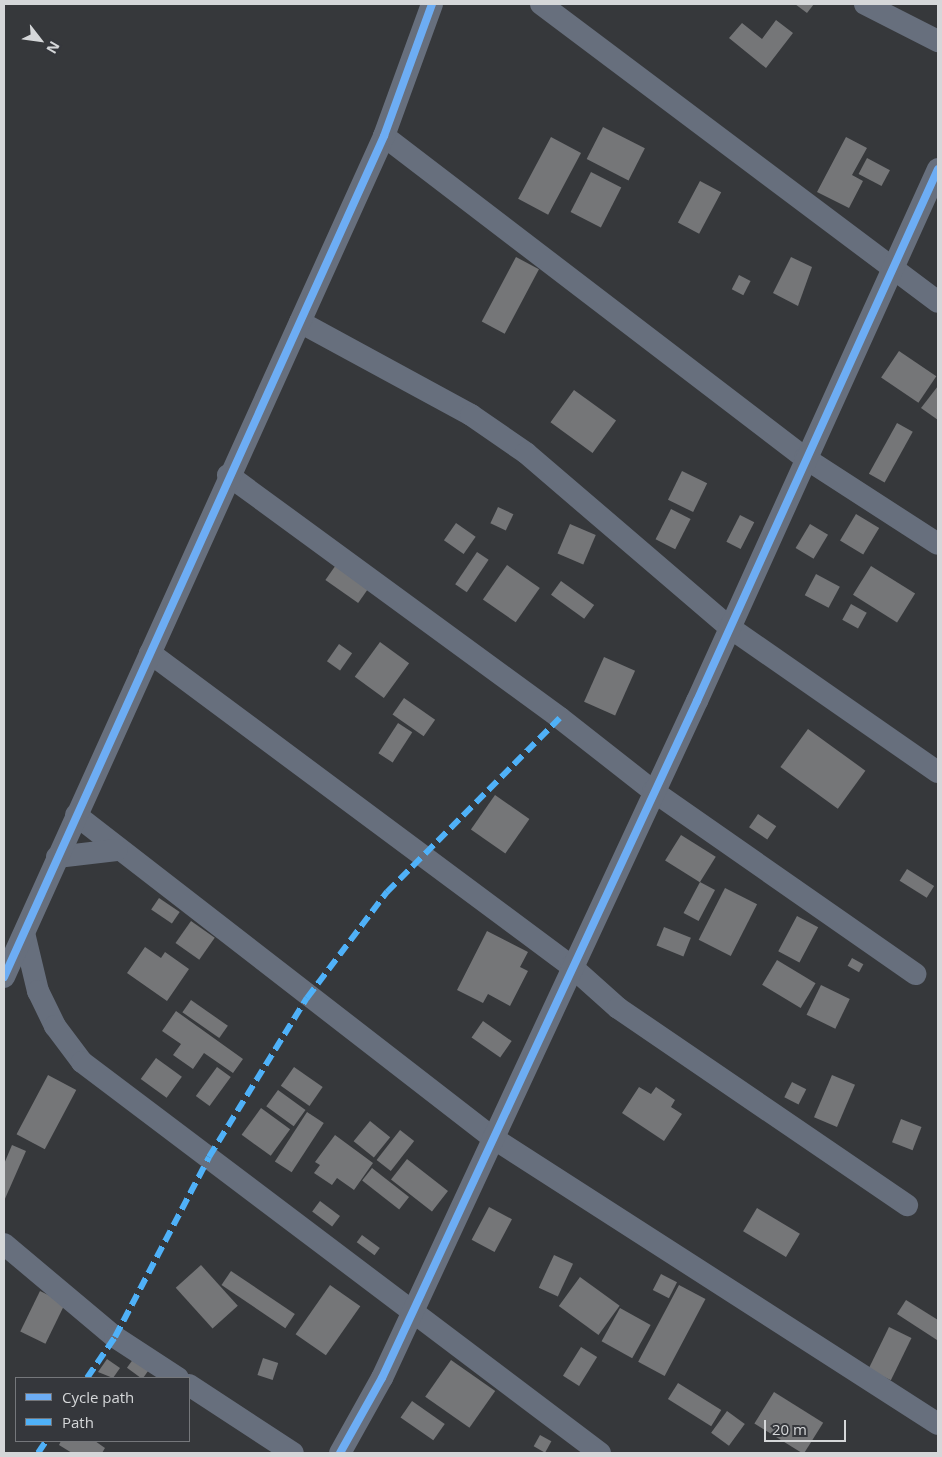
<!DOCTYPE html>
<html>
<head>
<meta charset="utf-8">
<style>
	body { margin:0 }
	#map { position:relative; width:942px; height:1457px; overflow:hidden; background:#36383b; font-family:"Open Sans",sans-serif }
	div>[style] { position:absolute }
	.building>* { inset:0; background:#757678; transform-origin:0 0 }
	.minor>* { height:22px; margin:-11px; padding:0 11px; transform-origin:11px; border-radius:11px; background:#676f7d }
	.quiet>* { height:6px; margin-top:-3px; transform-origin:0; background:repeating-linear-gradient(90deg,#4fb1f8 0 12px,transparent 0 18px) }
	.cycleway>* { height:8px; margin:-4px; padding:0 4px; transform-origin:4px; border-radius:4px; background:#6dadf4 }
	span { translate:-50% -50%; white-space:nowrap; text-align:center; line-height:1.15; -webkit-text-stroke:5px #35373c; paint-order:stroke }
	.frame { position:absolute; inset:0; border:5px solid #d5d7d9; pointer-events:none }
	.legend { position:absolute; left:15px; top:1377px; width:175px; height:65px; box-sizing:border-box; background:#35373c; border:1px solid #75777b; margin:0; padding:6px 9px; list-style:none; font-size:15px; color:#d5d7d9 }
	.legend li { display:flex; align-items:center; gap:10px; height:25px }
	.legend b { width:25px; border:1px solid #75777b }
	.north { position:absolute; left:15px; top:15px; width:50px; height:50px; -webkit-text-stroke:4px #35373c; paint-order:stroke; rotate:120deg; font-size:14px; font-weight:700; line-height:20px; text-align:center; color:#d5d7d9 }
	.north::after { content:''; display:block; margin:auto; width:18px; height:22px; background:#d5d7d9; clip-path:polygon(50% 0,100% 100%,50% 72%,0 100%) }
	.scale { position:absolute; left:764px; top:1420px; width:82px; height:22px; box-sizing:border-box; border:2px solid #d5d7d9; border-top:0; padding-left:6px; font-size:15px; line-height:18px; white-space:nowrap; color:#d5d7d9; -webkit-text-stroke:4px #35373c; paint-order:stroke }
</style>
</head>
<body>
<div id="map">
	<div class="building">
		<div style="clip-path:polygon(795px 4px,814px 4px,807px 13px)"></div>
		<div style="clip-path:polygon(776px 20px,793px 33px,766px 68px,729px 38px,742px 23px,762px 39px)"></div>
		<div style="left:603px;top:127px;width:47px;height:36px;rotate:27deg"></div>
		<div style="left:551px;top:137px;width:34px;height:70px;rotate:28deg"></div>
		<div style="clip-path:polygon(846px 137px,867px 148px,852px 175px,863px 181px,849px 208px,817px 192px)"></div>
		<div style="left:867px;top:158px;width:26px;height:18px;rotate:28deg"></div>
		<div style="left:591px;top:172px;width:34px;height:45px;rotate:27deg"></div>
		<div style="left:700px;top:181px;width:24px;height:47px;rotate:28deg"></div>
		<div style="left:516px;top:257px;width:26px;height:73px;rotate:28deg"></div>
		<div style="clip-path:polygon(791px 257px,812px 267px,798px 306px,773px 293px)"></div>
		<div style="left:739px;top:275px;width:13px;height:16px;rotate:27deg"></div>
		<div style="left:899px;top:351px;width:45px;height:32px;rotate:34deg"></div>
		<div style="clip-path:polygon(938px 386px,938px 420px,921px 408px)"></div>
		<div style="left:574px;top:390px;width:52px;height:40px;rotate:36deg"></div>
		<div style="left:897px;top:423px;width:18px;height:58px;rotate:29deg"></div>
		<div style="left:682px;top:471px;width:28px;height:32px;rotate:26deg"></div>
		<div style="left:498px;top:507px;width:17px;height:18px;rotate:25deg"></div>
		<div style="left:671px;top:509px;width:22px;height:34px;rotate:27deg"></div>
		<div style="left:856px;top:514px;width:27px;height:31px;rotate:31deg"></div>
		<div style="left:740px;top:515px;width:16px;height:30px;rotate:27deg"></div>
		<div style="left:456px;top:523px;width:24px;height:21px;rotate:35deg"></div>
		<div style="left:570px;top:524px;width:28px;height:32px;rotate:23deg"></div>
		<div style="left:810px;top:524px;width:21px;height:28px;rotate:31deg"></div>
		<div style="left:477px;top:552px;width:14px;height:39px;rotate:34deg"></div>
		<div style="left:338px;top:562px;width:40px;height:22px;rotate:35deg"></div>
		<div style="left:507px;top:565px;width:40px;height:42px;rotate:35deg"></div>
		<div style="left:871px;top:566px;width:52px;height:34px;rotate:32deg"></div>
		<div style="left:816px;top:574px;width:27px;height:24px;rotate:28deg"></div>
		<div style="left:561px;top:581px;width:41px;height:17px;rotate:36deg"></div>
		<div style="left:851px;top:604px;width:18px;height:18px;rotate:29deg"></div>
		<div style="left:380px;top:642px;width:36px;height:43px;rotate:36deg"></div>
		<div style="left:339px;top:644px;width:16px;height:21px;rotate:35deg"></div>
		<div style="left:604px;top:657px;width:34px;height:49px;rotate:24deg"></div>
		<div style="left:404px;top:698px;width:38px;height:20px;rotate:35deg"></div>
		<div style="left:398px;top:723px;width:17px;height:36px;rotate:33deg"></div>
		<div style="left:808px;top:729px;width:71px;height:47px;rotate:36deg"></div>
		<div style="left:495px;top:795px;width:42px;height:42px;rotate:35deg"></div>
		<div style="left:758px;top:814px;width:22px;height:16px;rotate:34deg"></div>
		<div style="left:681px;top:835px;width:41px;height:30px;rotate:32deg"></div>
		<div style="left:907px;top:869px;width:32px;height:14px;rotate:32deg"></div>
		<div style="left:700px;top:882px;width:17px;height:35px;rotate:28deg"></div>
		<div style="left:725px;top:888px;width:36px;height:58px;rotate:27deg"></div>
		<div style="left:159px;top:898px;width:25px;height:14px;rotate:34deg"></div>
		<div style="left:797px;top:916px;width:24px;height:40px;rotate:28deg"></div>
		<div style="left:191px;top:921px;width:29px;height:27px;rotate:35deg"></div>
		<div style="left:664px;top:927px;width:29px;height:20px;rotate:22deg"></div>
		<div style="clip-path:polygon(487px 931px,528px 952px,520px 967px,528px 971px,510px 1006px,488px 994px,483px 1003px,457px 990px)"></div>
		<div style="clip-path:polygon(145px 947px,161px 958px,165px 952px,189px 969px,167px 1001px,127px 973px)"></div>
		<div style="left:852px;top:958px;width:13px;height:9px;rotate:29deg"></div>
		<div style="left:777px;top:960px;width:45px;height:29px;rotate:31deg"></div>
		<div style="left:821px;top:985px;width:32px;height:33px;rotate:26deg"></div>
		<div style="left:191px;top:1000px;width:45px;height:15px;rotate:35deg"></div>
		<div style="clip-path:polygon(176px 1011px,243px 1059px,233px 1073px,204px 1053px,193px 1069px,173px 1055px,181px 1044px,162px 1031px)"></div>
		<div style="left:483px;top:1021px;width:35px;height:20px;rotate:35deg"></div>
		<div style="left:156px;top:1058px;width:32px;height:26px;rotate:36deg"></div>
		<div style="left:217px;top:1067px;width:17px;height:36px;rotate:36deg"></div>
		<div style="left:294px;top:1067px;width:35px;height:23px;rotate:35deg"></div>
		<div style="left:48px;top:1075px;width:32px;height:67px;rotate:28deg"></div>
		<div style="left:832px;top:1075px;width:25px;height:46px;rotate:23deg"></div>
		<div style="left:792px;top:1082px;width:16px;height:17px;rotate:27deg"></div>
		<div style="clip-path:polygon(639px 1087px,651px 1094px,656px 1087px,675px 1100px,671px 1107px,682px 1114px,664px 1141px,622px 1113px)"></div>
		<div style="left:278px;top:1090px;width:34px;height:20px;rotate:36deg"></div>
		<div style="left:261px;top:1108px;width:36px;height:33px;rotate:36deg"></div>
		<div style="left:307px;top:1112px;width:20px;height:59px;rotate:33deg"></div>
		<div style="left:901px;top:1119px;width:22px;height:25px;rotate:21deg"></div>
		<div style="left:370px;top:1121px;width:26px;height:26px;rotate:39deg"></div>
		<div style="left:400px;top:1130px;width:18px;height:38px;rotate:38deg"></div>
		<div style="clip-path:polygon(335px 1135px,373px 1163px,354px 1190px,337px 1178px,332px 1185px,314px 1173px,320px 1165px,315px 1162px)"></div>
		<div style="clip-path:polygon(12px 1145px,26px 1151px,4px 1201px,4px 1164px)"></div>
		<div style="left:407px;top:1159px;width:52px;height:26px;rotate:38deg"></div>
		<div style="left:372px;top:1168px;width:47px;height:16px;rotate:38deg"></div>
		<div style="left:320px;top:1201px;width:25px;height:13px;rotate:37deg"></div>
		<div style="left:489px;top:1207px;width:26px;height:37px;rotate:28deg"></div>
		<div style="left:757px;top:1208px;width:50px;height:27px;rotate:31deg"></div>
		<div style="left:362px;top:1235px;width:22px;height:9px;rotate:36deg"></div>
		<div style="left:554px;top:1255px;width:21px;height:36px;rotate:25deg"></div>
		<div style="left:201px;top:1265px;width:55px;height:34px;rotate:48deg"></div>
		<div style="left:231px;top:1271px;width:77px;height:17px;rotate:34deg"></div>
		<div style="left:661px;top:1274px;width:18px;height:18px;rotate:27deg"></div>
		<div style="left:580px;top:1277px;width:49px;height:36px;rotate:36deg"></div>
		<div style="left:330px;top:1285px;width:37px;height:60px;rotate:35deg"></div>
		<div style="left:679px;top:1285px;width:30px;height:87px;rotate:28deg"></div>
		<div style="left:40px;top:1291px;width:28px;height:45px;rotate:26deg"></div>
		<div style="clip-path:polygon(906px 1300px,938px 1320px,937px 1340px,897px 1314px)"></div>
		<div style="left:620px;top:1308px;width:35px;height:38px;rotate:29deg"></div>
		<div style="left:889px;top:1327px;width:25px;height:47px;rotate:26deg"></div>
		<div style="left:581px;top:1347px;width:19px;height:34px;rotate:32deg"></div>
		<div style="left:134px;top:1358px;width:19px;height:12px;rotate:36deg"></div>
		<div style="left:263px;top:1358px;width:16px;height:18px;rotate:18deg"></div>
		<div style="clip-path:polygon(107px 1359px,120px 1368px,113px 1378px,98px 1372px)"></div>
		<div style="left:451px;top:1360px;width:54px;height:45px;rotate:35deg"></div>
		<div style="left:678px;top:1383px;width:51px;height:19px;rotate:32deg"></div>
		<div style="left:774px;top:1392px;width:58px;height:37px;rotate:32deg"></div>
		<div style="left:412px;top:1401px;width:40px;height:20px;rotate:35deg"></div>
		<div style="left:727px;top:1411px;width:22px;height:27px;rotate:36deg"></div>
		<div style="left:540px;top:1435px;width:13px;height:13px;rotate:29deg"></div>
		<div style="clip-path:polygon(61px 1441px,95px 1441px,105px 1448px,102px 1453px,72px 1453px,59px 1445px)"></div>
	</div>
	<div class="minor">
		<div style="left:541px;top:4px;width:496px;rotate:36.9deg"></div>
		<div style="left:865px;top:4px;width:82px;rotate:26.9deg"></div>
		<div style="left:384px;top:136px;width:530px;rotate:37.41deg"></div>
		<div style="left:805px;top:458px;width:158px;rotate:32.9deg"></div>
		<div style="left:300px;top:322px;width:195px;rotate:28.5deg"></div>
		<div style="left:471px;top:415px;width:67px;rotate:34.6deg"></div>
		<div style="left:526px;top:453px;width:267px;rotate:40.6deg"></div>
		<div style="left:729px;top:627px;width:254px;rotate:34.8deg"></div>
		<div style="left:228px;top:475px;width:411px;rotate:36.2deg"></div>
		<div style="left:560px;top:718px;width:118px;rotate:38.1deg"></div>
		<div style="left:653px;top:791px;width:320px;rotate:34.9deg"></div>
		<div style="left:150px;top:653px;width:525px;rotate:36.63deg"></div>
		<div style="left:571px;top:966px;width:63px;rotate:41.8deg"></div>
		<div style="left:618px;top:1008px;width:350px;rotate:34.3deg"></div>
		<div style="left:76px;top:815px;width:527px;rotate:37.76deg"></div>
		<div style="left:493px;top:1138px;width:529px;rotate:32.73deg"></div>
		<div style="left:57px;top:857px;width:60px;rotate:-6.7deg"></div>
		<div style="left:25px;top:937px;width:56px;rotate:76.5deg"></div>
		<div style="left:38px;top:991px;width:39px;rotate:64deg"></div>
		<div style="left:55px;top:1026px;width:45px;rotate:53.1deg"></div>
		<div style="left:82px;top:1062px;width:649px;rotate:37.05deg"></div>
		<div style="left:4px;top:977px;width:923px;rotate:-65.68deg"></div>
		<div style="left:384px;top:136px;width:140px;rotate:-70deg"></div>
		<div style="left:4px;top:1244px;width:145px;rotate:40deg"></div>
		<div style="left:115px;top:1337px;width:75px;rotate:33.1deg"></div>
		<div style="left:189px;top:1385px;width:124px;rotate:33.2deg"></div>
		<div style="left:340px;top:1453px;width:86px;rotate:-60.8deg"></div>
		<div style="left:382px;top:1378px;width:747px;rotate:-65.05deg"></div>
		<div style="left:697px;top:701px;width:584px;rotate:-65.63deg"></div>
	</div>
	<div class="quiet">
		<div style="left:87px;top:1378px;width:50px;rotate:-55.7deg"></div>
		<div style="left:115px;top:1337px;width:203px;rotate:-62.4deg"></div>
		<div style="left:209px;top:1157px;width:187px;rotate:-58.4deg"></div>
		<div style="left:307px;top:998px;width:133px;rotate:-53deg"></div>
		<div style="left:387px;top:892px;width:245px;rotate:-45.2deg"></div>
		<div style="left:38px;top:1453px;width:14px;rotate:-56deg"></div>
	</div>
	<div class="cycleway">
		<div style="left:4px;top:977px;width:923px;rotate:-65.68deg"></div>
		<div style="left:384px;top:136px;width:140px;rotate:-70deg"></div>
		<div style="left:340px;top:1453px;width:86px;rotate:-60.8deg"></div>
		<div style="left:382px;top:1378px;width:747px;rotate:-65.05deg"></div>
		<div style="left:697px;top:701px;width:584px;rotate:-65.63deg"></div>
	</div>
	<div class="frame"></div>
	<ul class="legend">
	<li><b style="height:6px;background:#6dadf4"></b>Cycle path</li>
	<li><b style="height:6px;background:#4fb1f8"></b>Path</li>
	</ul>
	<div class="north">N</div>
	<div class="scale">20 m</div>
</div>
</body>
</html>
